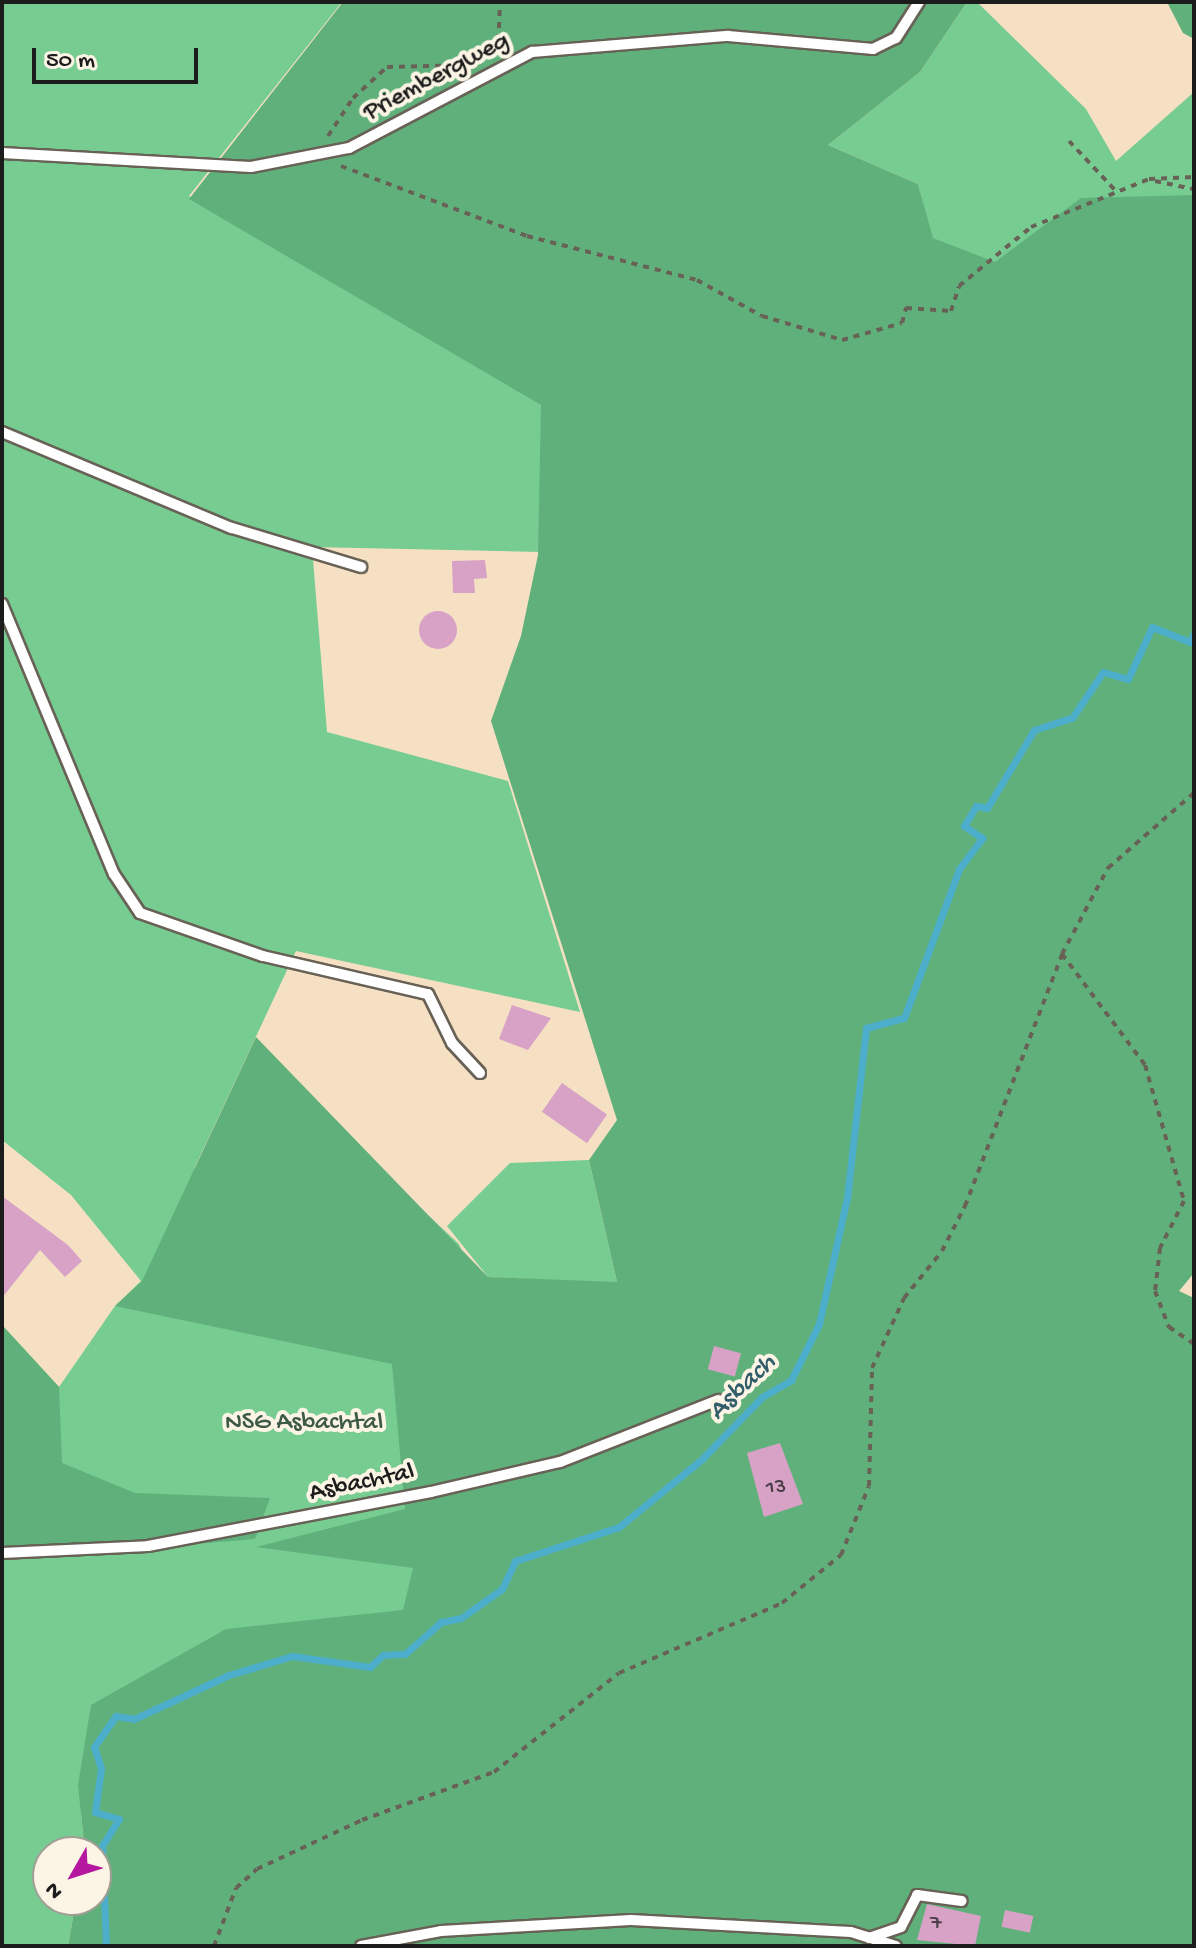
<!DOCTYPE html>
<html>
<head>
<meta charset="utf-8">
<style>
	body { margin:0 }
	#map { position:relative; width:1196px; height:1948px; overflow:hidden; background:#f5e0c3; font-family:"Gochi Hand",sans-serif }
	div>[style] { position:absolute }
	.green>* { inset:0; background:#76cc91 }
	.forest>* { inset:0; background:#60b07b }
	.stream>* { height:7px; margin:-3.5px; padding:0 3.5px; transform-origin:3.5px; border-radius:3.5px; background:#4daecc }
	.building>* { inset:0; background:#d7a2c6; transform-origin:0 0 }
	.round { border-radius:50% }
	.path>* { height:4px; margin-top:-2px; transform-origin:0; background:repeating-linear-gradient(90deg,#686156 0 6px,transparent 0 12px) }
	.roads { filter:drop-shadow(2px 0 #686156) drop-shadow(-2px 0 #686156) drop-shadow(0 2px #686156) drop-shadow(0 -2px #686156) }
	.lane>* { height:10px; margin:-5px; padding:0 5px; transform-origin:5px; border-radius:5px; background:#fff }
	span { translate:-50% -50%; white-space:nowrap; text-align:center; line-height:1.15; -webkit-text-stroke:8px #fcf5e5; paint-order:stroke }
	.number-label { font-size:22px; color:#4b3e46 }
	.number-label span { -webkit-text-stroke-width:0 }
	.street-label { font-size:26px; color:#1c1c1c }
	.park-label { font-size:26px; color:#3c5a45 }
	.water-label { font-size:28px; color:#325e6b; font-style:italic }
	.frame { position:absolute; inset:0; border:4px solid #1c1c1c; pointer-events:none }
	.north { position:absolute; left:32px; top:1836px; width:80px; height:80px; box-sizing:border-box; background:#fcf5e5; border:2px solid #a29e95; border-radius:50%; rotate:231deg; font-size:22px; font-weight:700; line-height:32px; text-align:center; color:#1c1c1c }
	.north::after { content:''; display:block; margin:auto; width:28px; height:36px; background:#b5179e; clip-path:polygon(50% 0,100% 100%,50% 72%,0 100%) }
	.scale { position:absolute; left:32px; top:48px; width:166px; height:36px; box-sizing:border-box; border:4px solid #1c1c1c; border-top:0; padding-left:10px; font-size:24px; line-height:28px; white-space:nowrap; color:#1c1c1c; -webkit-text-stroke:6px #fcf5e5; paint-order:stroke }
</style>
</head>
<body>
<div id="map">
	<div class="green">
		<div style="clip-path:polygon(2px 2px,342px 2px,189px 196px,545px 401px,541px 552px,312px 547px,327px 732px,508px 781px,580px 1012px,296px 951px,194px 1169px,283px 1080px,459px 1244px,481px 1299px,610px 1283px,488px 1277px,447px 1226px,510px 1163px,589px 1160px,617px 1282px,797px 1383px,81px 1814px,85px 1852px,48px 1852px,48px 1900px,76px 1900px,68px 1946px,2px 1946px,2px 1325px,59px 1387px,115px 1306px,141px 1281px,71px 1195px,2px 1140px)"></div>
		<div style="clip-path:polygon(967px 2px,977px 2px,1086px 109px,1116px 161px,1194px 92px,1194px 195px,1150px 200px,995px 263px,932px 238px,918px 184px,828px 145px,920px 72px)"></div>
	</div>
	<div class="forest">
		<div style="clip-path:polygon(343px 2px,967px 2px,920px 72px,828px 145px,918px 184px,933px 238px,995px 262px,1081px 198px,1194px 195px,1194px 1273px,1179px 1291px,1194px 1298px,1194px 1946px,68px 1946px,76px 1900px,96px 1900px,96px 1852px,85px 1852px,78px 1785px,91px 1705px,226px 1629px,403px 1610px,413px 1568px,256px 1547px,405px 1509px,392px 1364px,115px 1306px,142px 1281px,256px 1037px,488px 1277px,617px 1282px,589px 1160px,617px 1120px,491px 721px,521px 636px,538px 555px,541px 405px,189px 199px)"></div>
		<div style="clip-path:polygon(1167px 2px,1194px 2px,1194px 39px,1183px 33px)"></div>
		<div style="clip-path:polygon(2px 1325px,59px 1387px,62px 1463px,135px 1493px,270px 1498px,255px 1539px,2px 1560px)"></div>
	</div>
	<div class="stream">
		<div style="left:106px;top:1946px;width:100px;rotate:-92.3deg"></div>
		<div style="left:102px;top:1846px;width:32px;rotate:-58deg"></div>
		<div style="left:119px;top:1819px;width:25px;rotate:-164deg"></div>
		<div style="left:95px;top:1812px;width:44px;rotate:-82.2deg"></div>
		<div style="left:101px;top:1768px;width:22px;rotate:-108deg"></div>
		<div style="left:94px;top:1747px;width:38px;rotate:-55deg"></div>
		<div style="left:116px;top:1716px;width:18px;rotate:9deg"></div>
		<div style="left:134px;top:1719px;width:105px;rotate:-24.9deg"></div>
		<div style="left:229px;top:1675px;width:66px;rotate:-16.8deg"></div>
		<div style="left:292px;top:1656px;width:79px;rotate:8deg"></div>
		<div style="left:370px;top:1667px;width:18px;rotate:-43deg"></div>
		<div style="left:383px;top:1655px;width:22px;rotate:-3deg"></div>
		<div style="left:405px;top:1654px;width:48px;rotate:-41.6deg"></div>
		<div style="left:441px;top:1622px;width:20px;rotate:-11deg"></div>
		<div style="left:461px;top:1618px;width:50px;rotate:-35.3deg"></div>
		<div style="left:502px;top:1589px;width:31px;rotate:-65deg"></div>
		<div style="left:515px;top:1561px;width:109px;rotate:-18.1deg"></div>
		<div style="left:619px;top:1527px;width:107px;rotate:-39.3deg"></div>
		<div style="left:702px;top:1459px;width:86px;rotate:-45.9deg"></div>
		<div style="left:762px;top:1397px;width:34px;rotate:-30deg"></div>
		<div style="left:791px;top:1380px;width:63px;rotate:-63.4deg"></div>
		<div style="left:819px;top:1324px;width:129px;rotate:-77.5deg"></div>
		<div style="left:847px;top:1198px;width:171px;rotate:-83.6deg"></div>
		<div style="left:866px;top:1028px;width:39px;rotate:-15deg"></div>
		<div style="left:904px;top:1018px;width:159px;rotate:-69.7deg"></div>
		<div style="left:959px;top:869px;width:39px;rotate:-53deg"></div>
		<div style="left:982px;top:838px;width:22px;rotate:-146deg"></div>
		<div style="left:964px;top:826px;width:23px;rotate:-59deg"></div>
		<div style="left:976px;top:806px;width:11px;rotate:10deg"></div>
		<div style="left:987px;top:808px;width:91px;rotate:-58.9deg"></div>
		<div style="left:1034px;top:730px;width:40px;rotate:-18deg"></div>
		<div style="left:1072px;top:718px;width:55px;rotate:-56deg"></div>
		<div style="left:1103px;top:672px;width:26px;rotate:16deg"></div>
		<div style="left:1128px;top:679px;width:57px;rotate:-65.2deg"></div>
		<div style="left:1152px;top:627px;width:41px;rotate:21.5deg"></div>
		<div style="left:1190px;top:642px;width:10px;rotate:-66deg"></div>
	</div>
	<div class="building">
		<div style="clip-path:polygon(485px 560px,487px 578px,474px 579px,475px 593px,453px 593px,452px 561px)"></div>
		<div class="round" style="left:419px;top:611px;width:38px;height:38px"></div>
		<div style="clip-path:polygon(512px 1005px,551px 1018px,528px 1050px,499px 1039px)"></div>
		<div style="left:562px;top:1083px;width:55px;height:35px;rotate:35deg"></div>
		<div style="clip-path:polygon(2px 1196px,68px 1245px,82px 1261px,65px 1277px,40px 1250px,2px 1298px)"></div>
		<div style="left:714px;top:1346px;width:28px;height:24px;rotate:15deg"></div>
		<div style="clip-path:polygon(780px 1443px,803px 1504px,764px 1517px,747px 1453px)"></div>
		<div style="clip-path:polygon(927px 1904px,981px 1916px,975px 1946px,917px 1940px)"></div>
		<div style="left:1005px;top:1910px;width:29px;height:17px;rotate:12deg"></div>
	</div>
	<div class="path">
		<div style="left:498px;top:52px;width:50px;rotate:-87.7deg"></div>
		<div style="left:328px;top:136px;width:45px;rotate:-56.7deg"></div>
		<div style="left:353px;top:98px;width:46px;rotate:-42.4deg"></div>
		<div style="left:387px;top:67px;width:84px;rotate:-1.4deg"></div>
		<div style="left:1069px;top:141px;width:69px;rotate:46.8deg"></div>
		<div style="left:341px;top:166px;width:199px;rotate:20.6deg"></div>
		<div style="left:527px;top:236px;width:176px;rotate:14.5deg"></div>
		<div style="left:697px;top:280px;width:74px;rotate:29deg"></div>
		<div style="left:762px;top:316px;width:84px;rotate:16.7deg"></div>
		<div style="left:842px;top:340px;width:62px;rotate:-15.8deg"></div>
		<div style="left:902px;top:323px;width:16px;rotate:-75deg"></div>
		<div style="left:906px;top:308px;width:45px;rotate:3.8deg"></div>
		<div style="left:951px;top:311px;width:26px;rotate:-72deg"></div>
		<div style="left:959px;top:286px;width:93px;rotate:-39.3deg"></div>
		<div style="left:1031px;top:227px;width:127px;rotate:-22.1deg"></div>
		<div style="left:1149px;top:179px;width:45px;rotate:-2.5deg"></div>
		<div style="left:1155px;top:181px;width:40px;rotate:12deg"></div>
		<div style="left:1062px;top:954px;width:139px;rotate:53.2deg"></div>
		<div style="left:1145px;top:1065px;width:141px;rotate:74deg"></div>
		<div style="left:1184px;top:1201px;width:53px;rotate:117.1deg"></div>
		<div style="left:1160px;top:1248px;width:43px;rotate:96.6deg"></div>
		<div style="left:1155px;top:1291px;width:39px;rotate:69deg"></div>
		<div style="left:1169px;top:1327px;width:30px;rotate:34deg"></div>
		<div style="left:214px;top:1946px;width:62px;rotate:-69.2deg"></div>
		<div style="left:236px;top:1888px;width:28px;rotate:-42deg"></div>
		<div style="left:257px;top:1869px;width:116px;rotate:-25deg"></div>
		<div style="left:362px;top:1820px;width:140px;rotate:-20deg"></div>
		<div style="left:494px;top:1772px;width:159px;rotate:-38.4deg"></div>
		<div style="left:619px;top:1673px;width:177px;rotate:-23.2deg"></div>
		<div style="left:782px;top:1603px;width:76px;rotate:-39.1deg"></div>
		<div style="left:841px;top:1555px;width:74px;rotate:-67.9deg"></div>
		<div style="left:869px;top:1486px;width:118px;rotate:-88.5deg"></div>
		<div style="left:872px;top:1368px;width:77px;rotate:-65.4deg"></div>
		<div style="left:904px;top:1298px;width:60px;rotate:-51deg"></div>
		<div style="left:942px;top:1251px;width:51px;rotate:-62.9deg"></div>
		<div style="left:965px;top:1206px;width:270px;rotate:-68.9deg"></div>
		<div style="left:1062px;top:954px;width:98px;rotate:-61.9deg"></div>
		<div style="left:1108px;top:868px;width:114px;rotate:-41.1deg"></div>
	</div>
	<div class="roads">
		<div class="lane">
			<div style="left:2px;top:153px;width:249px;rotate:3.2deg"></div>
			<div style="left:251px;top:167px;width:100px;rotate:-11deg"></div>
			<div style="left:349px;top:148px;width:207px;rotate:-27.7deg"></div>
			<div style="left:532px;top:52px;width:197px;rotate:-4.7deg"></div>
			<div style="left:728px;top:36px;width:146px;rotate:5.1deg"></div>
			<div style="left:873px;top:49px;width:25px;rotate:-26deg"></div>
			<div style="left:896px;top:38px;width:43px;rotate:-57.4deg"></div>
			<div style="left:2px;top:432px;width:249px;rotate:22.7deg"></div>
			<div style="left:232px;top:528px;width:135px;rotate:16.8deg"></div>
			<div style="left:2px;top:604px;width:292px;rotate:67.5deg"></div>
			<div style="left:114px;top:874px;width:47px;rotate:56.3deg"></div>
			<div style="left:140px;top:913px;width:130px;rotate:19.3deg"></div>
			<div style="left:263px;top:956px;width:169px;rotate:13deg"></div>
			<div style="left:428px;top:994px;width:55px;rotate:63.9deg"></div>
			<div style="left:452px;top:1043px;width:41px;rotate:47deg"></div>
			<div style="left:2px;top:1553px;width:146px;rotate:-2.7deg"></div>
			<div style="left:148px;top:1546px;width:288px;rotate:-10.8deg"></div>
			<div style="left:431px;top:1492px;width:132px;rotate:-13.1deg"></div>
			<div style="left:560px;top:1462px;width:170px;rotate:-21.4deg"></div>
			<div style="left:869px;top:1938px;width:34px;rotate:-19deg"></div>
			<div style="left:901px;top:1927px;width:36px;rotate:-63deg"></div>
			<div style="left:917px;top:1895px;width:45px;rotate:7.6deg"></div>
			<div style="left:361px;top:1946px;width:81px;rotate:-10.6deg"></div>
			<div style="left:441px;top:1931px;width:190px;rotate:-3.3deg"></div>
			<div style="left:631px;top:1920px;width:220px;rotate:3.1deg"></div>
			<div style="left:851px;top:1932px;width:47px;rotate:17.3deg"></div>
		</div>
	</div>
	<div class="number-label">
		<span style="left:776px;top:1489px">13</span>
		<span style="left:936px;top:1925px">7</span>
	</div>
	<div class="street-label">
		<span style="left:437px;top:78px;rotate:-28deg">Priembergweg</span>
		<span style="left:362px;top:1484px;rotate:-12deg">Asbachtal</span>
	</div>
	<div class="park-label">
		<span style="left:304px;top:1424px">NSG Asbachtal</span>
	</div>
	<div class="water-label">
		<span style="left:743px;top:1388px;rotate:-44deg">Asbach</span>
	</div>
	<div class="frame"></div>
	<div class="north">N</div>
	<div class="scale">50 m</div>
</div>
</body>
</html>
